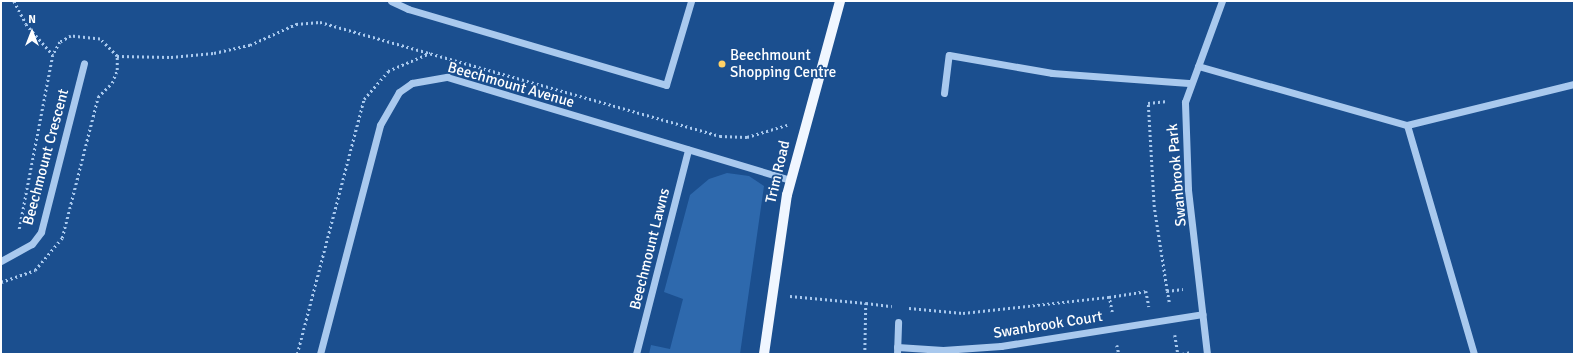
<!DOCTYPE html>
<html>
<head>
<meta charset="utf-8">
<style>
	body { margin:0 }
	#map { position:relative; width:1575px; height:355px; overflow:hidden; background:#1b4f8f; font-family:Signika,sans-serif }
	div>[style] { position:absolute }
	.green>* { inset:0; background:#2e69ad }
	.path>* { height:2.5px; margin-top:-1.25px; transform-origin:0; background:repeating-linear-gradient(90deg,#a9c9ee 0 2px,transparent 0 5px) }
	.minor>* { height:7px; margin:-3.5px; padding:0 3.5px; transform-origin:3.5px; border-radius:3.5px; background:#a9c9ee }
	.major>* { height:10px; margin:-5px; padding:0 5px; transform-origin:5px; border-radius:5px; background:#f0f6ff }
	.dots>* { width:11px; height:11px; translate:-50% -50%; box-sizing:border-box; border:2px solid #1b4f8f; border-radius:50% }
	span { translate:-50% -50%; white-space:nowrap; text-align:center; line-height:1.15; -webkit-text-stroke:3.5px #1b4f8f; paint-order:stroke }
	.poi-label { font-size:15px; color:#fff }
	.left { translate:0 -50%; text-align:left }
	.street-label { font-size:15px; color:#fff }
	.frame { position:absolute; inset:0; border:2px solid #fff; pointer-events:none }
	.north { position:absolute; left:12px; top:12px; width:40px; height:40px; -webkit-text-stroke:3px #1b4f8f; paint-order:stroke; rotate:0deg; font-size:11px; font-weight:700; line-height:16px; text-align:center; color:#fff }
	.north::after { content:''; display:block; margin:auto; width:14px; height:18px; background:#fff; clip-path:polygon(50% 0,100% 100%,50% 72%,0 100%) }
</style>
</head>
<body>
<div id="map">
	<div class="green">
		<div style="clip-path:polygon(727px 173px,749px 176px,764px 186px,740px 354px,649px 354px,651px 345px,670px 349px,683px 299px,664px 292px,690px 195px,709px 179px)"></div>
	</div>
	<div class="path">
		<div style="left:14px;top:1px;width:26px;rotate:62deg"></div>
		<div style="left:26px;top:24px;width:41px;rotate:48.9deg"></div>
		<div style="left:117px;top:56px;width:54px;rotate:1.1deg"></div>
		<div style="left:171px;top:57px;width:43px;rotate:-5.3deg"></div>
		<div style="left:214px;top:53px;width:37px;rotate:-13deg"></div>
		<div style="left:250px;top:45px;width:51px;rotate:-24.5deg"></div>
		<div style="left:296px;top:24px;width:24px;rotate:-5deg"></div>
		<div style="left:320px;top:22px;width:416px;rotate:15.9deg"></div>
		<div style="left:720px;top:136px;width:27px;rotate:2deg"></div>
		<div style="left:747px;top:137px;width:42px;rotate:-16.7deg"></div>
		<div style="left:1px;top:282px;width:36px;rotate:-19deg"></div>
		<div style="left:35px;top:270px;width:42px;rotate:-49.8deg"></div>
		<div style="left:62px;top:238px;width:146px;rotate:-75.7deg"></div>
		<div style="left:98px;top:97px;width:20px;rotate:-45deg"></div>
		<div style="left:112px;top:83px;width:14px;rotate:-69deg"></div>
		<div style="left:117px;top:70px;width:14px;rotate:-90deg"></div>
		<div style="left:117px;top:56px;width:24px;rotate:-135deg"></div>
		<div style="left:100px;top:39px;width:29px;rotate:-174deg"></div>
		<div style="left:71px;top:36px;width:13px;rotate:151deg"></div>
		<div style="left:60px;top:42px;width:15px;rotate:118deg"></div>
		<div style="left:53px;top:55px;width:179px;rotate:100.9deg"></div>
		<div style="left:1167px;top:291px;width:85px;rotate:-98.8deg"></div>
		<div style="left:1154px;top:207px;width:104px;rotate:-93.3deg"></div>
		<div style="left:1148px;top:103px;width:20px;rotate:-6deg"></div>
		<div style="left:790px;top:296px;width:76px;rotate:5.3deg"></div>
		<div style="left:866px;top:303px;width:51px;rotate:91.1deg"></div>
		<div style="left:1169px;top:302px;width:11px;rotate:-100deg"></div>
		<div style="left:1167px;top:291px;width:16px;rotate:-7deg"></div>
		<div style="left:866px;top:303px;width:26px;rotate:7deg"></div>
		<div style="left:909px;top:308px;width:54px;rotate:5.3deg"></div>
		<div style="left:963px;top:313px;width:147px;rotate:-6.3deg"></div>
		<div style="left:1112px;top:312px;width:15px;rotate:-101deg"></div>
		<div style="left:1109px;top:297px;width:37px;rotate:-9deg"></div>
		<div style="left:1146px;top:291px;width:16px;rotate:79deg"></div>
		<div style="left:1175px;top:335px;width:19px;rotate:81deg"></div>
		<div style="left:1117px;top:345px;width:9px;rotate:77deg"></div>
		<div style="left:297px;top:354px;width:264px;rotate:-75.3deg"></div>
		<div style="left:364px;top:99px;width:37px;rotate:-49deg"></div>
		<div style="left:388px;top:71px;width:46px;rotate:-23.2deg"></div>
		<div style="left:1182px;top:354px;width:9px;rotate:-13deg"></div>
	</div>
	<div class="minor">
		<div style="left:391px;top:1px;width:19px;rotate:25deg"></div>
		<div style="left:408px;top:9px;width:269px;rotate:16.4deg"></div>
		<div style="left:666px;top:85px;width:88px;rotate:-73.4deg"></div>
		<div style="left:1198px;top:66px;width:217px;rotate:15.8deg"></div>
		<div style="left:1407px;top:125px;width:172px;rotate:-13.8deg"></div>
		<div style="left:944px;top:93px;width:38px;rotate:-83deg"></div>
		<div style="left:949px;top:55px;width:105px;rotate:9.9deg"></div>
		<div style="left:1052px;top:73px;width:137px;rotate:4.2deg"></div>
		<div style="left:1407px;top:125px;width:239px;rotate:73.7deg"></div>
		<div style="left:1px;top:261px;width:35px;rotate:-29deg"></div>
		<div style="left:32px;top:244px;width:15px;rotate:-53deg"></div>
		<div style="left:41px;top:232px;width:174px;rotate:-75.7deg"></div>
		<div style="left:897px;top:347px;width:46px;rotate:3.7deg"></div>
		<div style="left:943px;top:350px;width:58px;rotate:-3.9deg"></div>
		<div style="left:1001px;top:346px;width:204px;rotate:-9deg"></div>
		<div style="left:320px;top:354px;width:237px;rotate:-75.3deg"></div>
		<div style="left:380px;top:125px;width:38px;rotate:-60deg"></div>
		<div style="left:399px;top:92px;width:16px;rotate:-35deg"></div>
		<div style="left:412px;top:83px;width:36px;rotate:-10deg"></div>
		<div style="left:447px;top:77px;width:358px;rotate:16.7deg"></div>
		<div style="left:636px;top:354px;width:211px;rotate:-75.7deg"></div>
		<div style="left:897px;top:354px;width:32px;rotate:-88deg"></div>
		<div style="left:1207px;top:354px;width:166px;rotate:-96.6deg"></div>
		<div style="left:1188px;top:189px;width:87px;rotate:-92deg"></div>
		<div style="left:1185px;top:102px;width:108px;rotate:-69.9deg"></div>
	</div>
	<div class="major">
		<div style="left:764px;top:354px;width:161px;rotate:-81.8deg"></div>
		<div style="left:787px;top:195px;width:201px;rotate:-74.7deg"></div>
	</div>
	<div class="dots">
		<div style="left:722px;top:64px;background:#ffd166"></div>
	</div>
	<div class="poi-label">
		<span class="left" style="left:730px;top:64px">Beechmount<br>Shopping Centre</span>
	</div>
	<div class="street-label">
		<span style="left:511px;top:85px;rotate:16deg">Beechmount Avenue</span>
		<span style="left:46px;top:157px;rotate:-75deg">Beechmount Crescent</span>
		<span style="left:778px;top:172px;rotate:-77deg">Trim Road</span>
		<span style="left:1177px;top:175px;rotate:-95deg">Swanbrook Park</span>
		<span style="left:650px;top:249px;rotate:-76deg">Beechmount Lawns</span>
		<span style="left:1048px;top:325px;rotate:-9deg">Swanbrook Court</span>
	</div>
	<div class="frame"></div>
	<div class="north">N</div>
</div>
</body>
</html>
